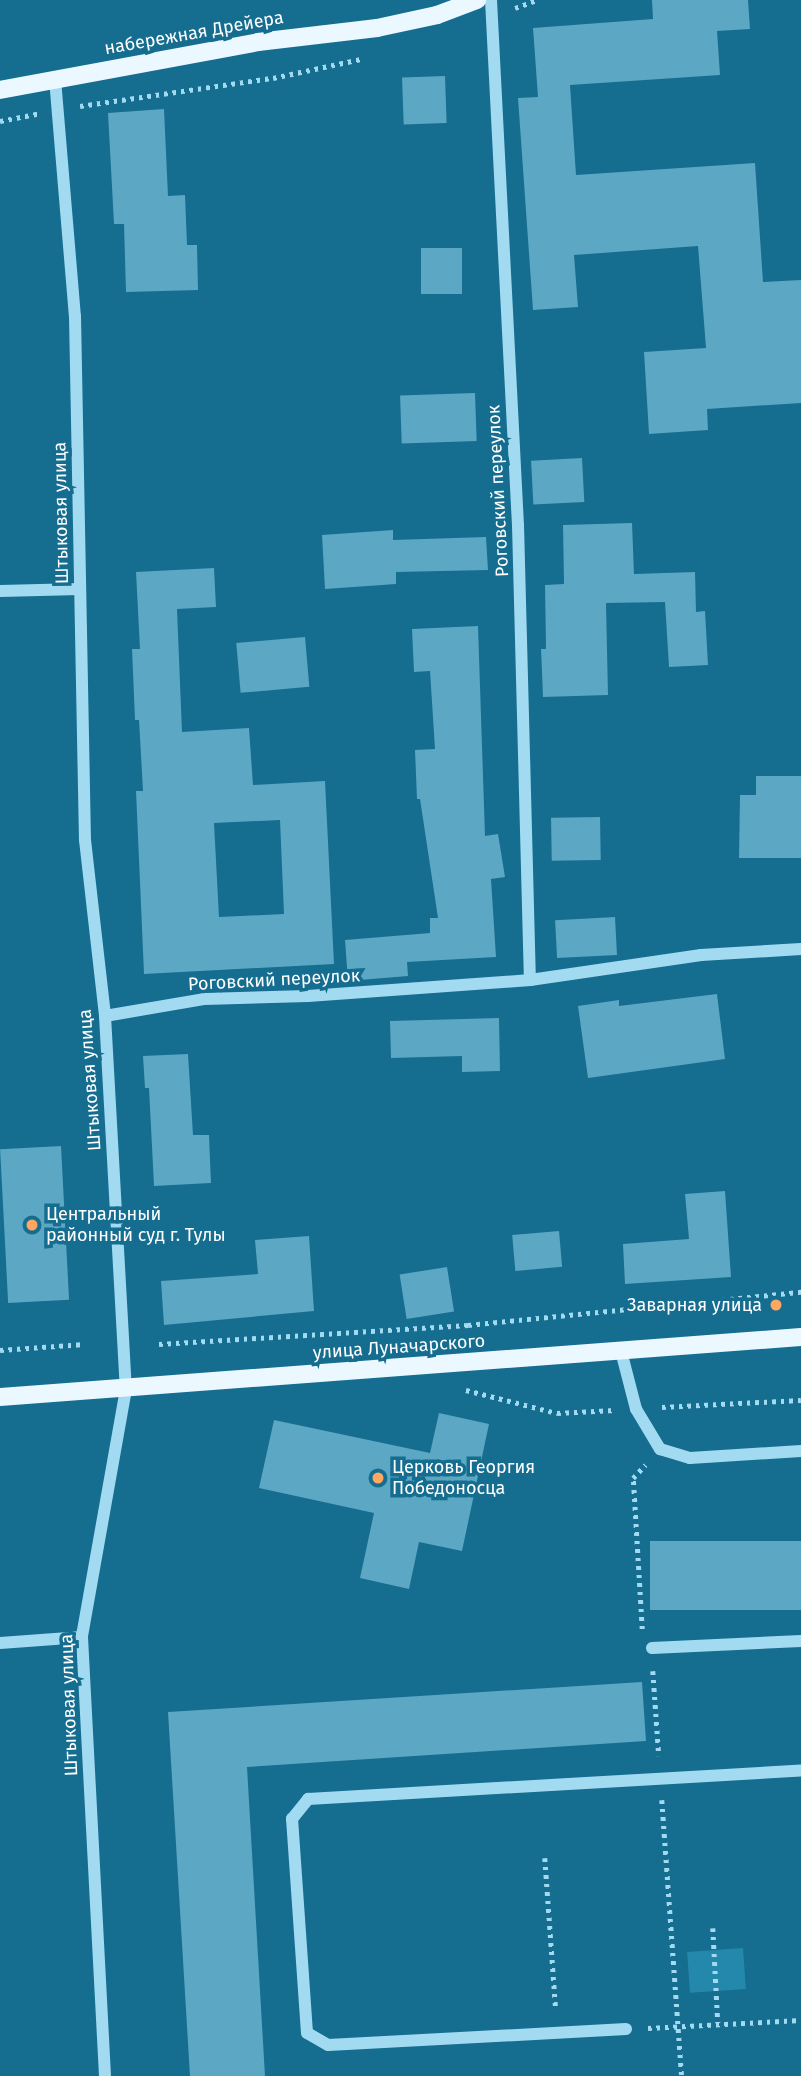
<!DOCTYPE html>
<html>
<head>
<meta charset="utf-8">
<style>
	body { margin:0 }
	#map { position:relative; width:801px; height:2076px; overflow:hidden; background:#156d90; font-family:"Fira Sans",sans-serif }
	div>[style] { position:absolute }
	.green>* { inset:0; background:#2488ad; transform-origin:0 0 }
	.building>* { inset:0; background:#5ca7c4; transform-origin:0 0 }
	.path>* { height:4.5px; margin-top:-2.25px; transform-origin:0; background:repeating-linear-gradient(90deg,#a2dbf1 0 3.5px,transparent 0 8.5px) }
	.minor>* { height:12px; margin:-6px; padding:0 6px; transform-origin:6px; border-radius:6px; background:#a2dbf1 }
	.major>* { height:18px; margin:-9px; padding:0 9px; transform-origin:9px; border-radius:9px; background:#ebf8ff }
	.dots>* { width:19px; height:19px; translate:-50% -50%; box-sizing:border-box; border:4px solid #156d90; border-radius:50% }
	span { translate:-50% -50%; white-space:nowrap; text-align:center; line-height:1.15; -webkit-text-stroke:7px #156d90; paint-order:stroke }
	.street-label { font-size:18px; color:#fff }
	.poi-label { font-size:18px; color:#fff }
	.left { translate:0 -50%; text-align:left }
	.right { translate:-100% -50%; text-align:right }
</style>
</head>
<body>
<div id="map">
	<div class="green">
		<div style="left:743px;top:1948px;width:41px;height:56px;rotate:86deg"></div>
	</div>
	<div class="building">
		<div style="clip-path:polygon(652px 0,748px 0,750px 29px,717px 31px,720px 75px,570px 85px,576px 175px,755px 163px,763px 282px,801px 280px,801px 403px,707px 409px,708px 430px,649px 434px,644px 352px,706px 348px,698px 246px,574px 255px,578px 307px,533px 310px,518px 98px,538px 97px,533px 28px,653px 19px)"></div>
		<div style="left:445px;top:76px;width:47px;height:43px;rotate:88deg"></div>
		<div style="clip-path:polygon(164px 109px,168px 196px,185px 195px,187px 245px,197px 245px,198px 290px,126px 292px,124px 224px,114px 224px,108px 113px)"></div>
		<div style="left:421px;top:248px;width:41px;height:46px"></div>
		<div style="left:475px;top:393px;width:48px;height:75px;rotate:88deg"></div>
		<div style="left:582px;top:458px;width:44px;height:51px;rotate:87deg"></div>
		<div style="clip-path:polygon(632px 523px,634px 574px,695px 572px,696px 612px,705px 611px,708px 665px,669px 667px,665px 602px,606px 603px,608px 695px,543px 697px,541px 649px,546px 649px,545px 585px,564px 584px,563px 525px)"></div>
		<div style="clip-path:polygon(393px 530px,393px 540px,486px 537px,488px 570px,396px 572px,396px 584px,325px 589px,322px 535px)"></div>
		<div style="clip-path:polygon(evenodd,214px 568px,216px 607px,177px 609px,182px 732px,249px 728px,253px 785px,325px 781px,334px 964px,144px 974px,136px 791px,143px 791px,139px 720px,135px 720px,132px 649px,140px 649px,136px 572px,214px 568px,280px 820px,284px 914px,219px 917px,214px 823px,280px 820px)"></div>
		<div style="clip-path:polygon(478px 626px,485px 836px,498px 834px,505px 877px,491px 879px,496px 957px,407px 962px,408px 976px,348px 981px,345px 940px,430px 933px,430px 918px,438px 918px,420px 799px,417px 799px,415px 750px,435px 749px,430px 671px,414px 672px,412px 629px)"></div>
		<div style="left:305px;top:637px;width:50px;height:69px;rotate:85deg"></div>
		<div style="clip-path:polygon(756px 776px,801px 776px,801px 858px,739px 858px,740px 795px,756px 795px)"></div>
		<div style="left:600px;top:817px;width:43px;height:49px;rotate:89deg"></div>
		<div style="left:615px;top:917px;width:38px;height:60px;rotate:87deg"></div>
		<div style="clip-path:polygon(717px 994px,725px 1059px,588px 1078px,578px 1006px,619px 1000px,619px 1006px)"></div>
		<div style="clip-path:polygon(499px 1018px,500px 1071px,462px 1072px,462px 1056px,391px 1058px,390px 1021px)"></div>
		<div style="clip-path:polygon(188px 1054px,193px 1135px,209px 1135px,211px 1183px,154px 1186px,149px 1088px,145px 1088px,143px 1056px)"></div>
		<div style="left:61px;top:1146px;width:154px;height:61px;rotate:87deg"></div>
		<div style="clip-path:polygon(725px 1191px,731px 1277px,625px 1284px,623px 1244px,689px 1239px,685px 1194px)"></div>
		<div style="left:559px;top:1231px;width:36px;height:47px;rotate:85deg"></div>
		<div style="clip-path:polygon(309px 1236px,314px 1311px,164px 1325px,161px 1281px,258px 1274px,255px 1240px)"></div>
		<div style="left:447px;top:1267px;width:45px;height:48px;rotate:81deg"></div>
		<div style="clip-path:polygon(439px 1413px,489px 1424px,462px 1551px,419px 1542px,409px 1589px,360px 1578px,374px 1513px,259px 1488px,274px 1420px,430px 1453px)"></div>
		<div style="left:801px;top:1541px;width:69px;height:151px;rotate:90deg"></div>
		<div style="clip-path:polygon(642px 1682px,646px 1741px,247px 1767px,265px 2076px,190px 2076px,168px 1712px)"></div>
	</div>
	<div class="path">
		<div style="left:515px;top:8px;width:23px;rotate:-20deg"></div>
		<div style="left:80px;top:106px;width:195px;rotate:-8.3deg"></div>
		<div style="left:273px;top:78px;width:90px;rotate:-12.2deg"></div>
		<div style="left:0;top:121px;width:38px;rotate:-11deg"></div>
		<div style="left:159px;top:1344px;width:310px;rotate:-3.5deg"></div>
		<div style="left:468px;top:1325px;width:335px;rotate:-5.7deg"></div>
		<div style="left:0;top:1350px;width:85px;rotate:-4deg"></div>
		<div style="left:466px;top:1390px;width:94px;rotate:14.2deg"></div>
		<div style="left:557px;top:1413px;width:58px;rotate:-3deg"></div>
		<div style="left:662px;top:1407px;width:139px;rotate:-2.9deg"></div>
		<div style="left:642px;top:1629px;width:151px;rotate:-93.4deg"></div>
		<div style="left:633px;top:1478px;width:18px;rotate:-47deg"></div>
		<div style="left:653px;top:1671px;width:85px;rotate:86deg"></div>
		<div style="left:662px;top:1800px;width:277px;rotate:85.9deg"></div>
		<div style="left:545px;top:1858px;width:153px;rotate:85.9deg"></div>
		<div style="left:713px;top:1928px;width:95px;rotate:87deg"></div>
		<div style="left:648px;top:2028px;width:153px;rotate:-3deg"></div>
	</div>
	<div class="minor">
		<div style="left:491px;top:0;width:526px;rotate:87.06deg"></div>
		<div style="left:518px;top:525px;width:455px;rotate:88.5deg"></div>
		<div style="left:55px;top:79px;width:238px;rotate:85.2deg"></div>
		<div style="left:75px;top:316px;width:524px;rotate:88.91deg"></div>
		<div style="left:85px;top:840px;width:177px;rotate:83.5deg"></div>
		<div style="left:105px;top:1016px;width:374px;rotate:86.8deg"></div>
		<div style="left:126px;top:1389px;width:252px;rotate:100.1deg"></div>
		<div style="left:82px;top:1637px;width:440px;rotate:87deg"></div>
		<div style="left:0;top:591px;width:80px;rotate:-1.4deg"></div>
		<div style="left:105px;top:1016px;width:100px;rotate:-9.7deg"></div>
		<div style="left:204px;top:999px;width:104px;rotate:-1.7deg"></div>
		<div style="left:308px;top:996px;width:223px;rotate:-4.1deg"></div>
		<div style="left:530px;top:980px;width:173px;rotate:-8.3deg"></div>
		<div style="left:701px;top:955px;width:100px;rotate:-3.4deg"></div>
		<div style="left:621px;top:1351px;width:60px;rotate:75.5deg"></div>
		<div style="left:636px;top:1409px;width:47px;rotate:59deg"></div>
		<div style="left:660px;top:1449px;width:31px;rotate:17deg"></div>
		<div style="left:690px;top:1458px;width:111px;rotate:-3.6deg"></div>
		<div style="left:0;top:1643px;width:82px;rotate:-4.2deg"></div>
		<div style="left:652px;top:1648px;width:149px;rotate:-2.7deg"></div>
		<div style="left:626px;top:2029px;width:298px;rotate:176.9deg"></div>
		<div style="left:328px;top:2045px;width:24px;rotate:-150deg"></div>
		<div style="left:307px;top:2033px;width:215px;rotate:-94deg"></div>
		<div style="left:292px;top:1819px;width:26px;rotate:-51deg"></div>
		<div style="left:308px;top:1799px;width:494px;rotate:-3.3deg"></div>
	</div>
	<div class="major">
		<div style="left:0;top:90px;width:262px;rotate:-10.5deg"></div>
		<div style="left:258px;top:42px;width:120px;rotate:-6.7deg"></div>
		<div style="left:377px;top:28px;width:61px;rotate:-12.2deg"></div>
		<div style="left:437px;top:15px;width:43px;rotate:-20.6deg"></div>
		<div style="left:0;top:1397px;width:803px;rotate:-4.28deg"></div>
	</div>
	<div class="dots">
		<div style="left:32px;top:1225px;background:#ffa661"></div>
		<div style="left:776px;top:1305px;background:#ffa661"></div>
		<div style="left:378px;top:1478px;background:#ffa661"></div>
	</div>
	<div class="street-label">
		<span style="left:194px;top:33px;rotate:-10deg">набережная Дрейера</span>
		<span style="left:498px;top:491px;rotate:-93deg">Роговский переулок</span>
		<span style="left:61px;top:513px;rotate:-91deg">Штыковая улица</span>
		<span style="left:274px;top:980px;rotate:-3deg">Роговский переулок</span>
		<span style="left:90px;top:1080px;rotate:-94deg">Штыковая улица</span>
		<span style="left:399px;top:1347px;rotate:-4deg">улица Луначарского</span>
		<span style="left:69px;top:1705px;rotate:-92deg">Штыковая улица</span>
	</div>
	<div class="poi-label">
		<span class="left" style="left:46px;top:1225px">Центральный<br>районный суд г. Тулы</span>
		<span class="right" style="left:762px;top:1305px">Заварная улица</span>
		<span class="left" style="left:392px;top:1478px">Церковь Георгия<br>Победоносца</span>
	</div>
</div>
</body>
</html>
